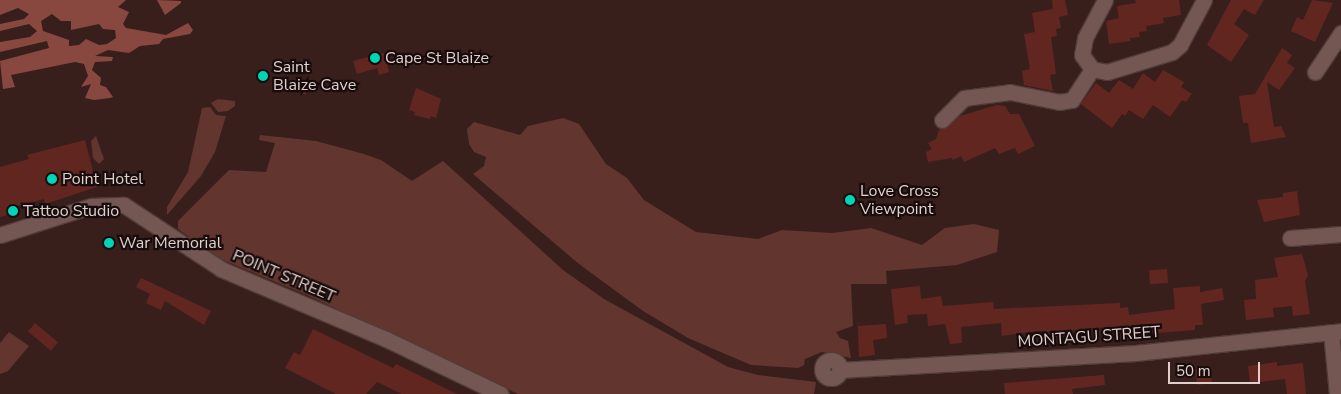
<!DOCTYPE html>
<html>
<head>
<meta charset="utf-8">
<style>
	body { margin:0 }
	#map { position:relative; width:1341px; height:394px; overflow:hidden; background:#381f1c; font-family:"Nunito Sans",sans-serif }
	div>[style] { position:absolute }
	.green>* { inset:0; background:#62352f }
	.water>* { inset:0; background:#884840 }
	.building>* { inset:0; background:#622620; transform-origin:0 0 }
	.roads { filter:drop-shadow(1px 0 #503c39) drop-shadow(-1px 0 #503c39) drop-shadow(0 1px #503c39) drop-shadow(0 -1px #503c39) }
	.minor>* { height:15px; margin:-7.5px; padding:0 7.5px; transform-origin:7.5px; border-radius:7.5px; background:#745753 }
	.minor>.ring { margin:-7.5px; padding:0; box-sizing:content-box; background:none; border:15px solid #745753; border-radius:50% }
	.dots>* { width:14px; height:14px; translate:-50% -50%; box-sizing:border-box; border:2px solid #170c0b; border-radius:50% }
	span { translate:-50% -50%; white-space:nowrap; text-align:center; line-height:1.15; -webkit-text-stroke:4.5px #170c0b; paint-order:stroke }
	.poi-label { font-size:16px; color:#e0cfcc }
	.left { translate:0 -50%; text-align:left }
	.street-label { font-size:16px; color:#e0cfcc }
	.scale { position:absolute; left:1168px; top:362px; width:92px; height:22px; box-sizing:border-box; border:2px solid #e0cfcc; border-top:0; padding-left:6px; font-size:15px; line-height:18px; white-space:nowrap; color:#e0cfcc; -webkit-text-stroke:4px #170c0b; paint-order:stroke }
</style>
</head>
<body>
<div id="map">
	<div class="green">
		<div style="clip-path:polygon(218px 99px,235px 101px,235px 106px,228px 111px,218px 112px,211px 103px)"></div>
		<div style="clip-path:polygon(210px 107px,216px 115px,226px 116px,215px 152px,201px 176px,167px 215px,167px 207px,188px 172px,202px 108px)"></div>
		<div style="clip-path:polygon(563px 118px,579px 124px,606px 164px,627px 178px,644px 200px,696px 232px,758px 239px,782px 230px,832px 233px,871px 228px,922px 245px,945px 228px,974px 224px,999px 230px,997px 252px,957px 265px,886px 271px,887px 284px,851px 284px,853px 326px,836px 332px,840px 338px,848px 341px,851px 358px,822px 352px,805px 359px,804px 365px,798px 368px,751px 365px,688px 338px,643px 311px,579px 264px,473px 174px,484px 166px,486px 157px,474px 152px,469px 144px,467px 129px,474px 122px,520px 135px,528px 126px)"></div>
		<div style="clip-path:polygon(260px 135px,316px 141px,364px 154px,381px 160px,412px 181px,443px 161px,563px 270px,604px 299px,728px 367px,758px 375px,816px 382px,814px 394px,518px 394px,307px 295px,218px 258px,178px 229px,178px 221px,229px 170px,266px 172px,275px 143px,259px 140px)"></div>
		<div style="clip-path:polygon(96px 136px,104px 159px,99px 164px,93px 158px,91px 141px)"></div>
		<div style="clip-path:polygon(9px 332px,29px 346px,8px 371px,0 374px,0 343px)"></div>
	</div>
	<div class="water">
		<div style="clip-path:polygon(evenodd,0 0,126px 0,118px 7px,129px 12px,123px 24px,126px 28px,166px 35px,188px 23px,193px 30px,190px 34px,163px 39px,159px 44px,140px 46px,129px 53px,108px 50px,95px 56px,113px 57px,112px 61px,95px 62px,92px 70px,101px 78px,100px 85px,106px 87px,113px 97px,110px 98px,94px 100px,85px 98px,91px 84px,81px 87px,88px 76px,84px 64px,75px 62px,11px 75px,15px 87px,3px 89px,0 61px,49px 48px,47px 41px,0 52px,0 42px,30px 37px,37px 31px,29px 24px,0 31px,0 24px,24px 19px,29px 14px,18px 8px,0 15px,0 0,52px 14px,61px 21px,71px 21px,71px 30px,99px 24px,103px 29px,115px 30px,116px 38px,107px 44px,99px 45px,86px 39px,79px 45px,69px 46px,69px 40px,43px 31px,41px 21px,52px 14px)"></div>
		<div style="clip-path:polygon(157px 0,181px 1px,181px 3px,165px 15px)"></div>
	</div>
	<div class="building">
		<div style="clip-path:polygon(1052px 0,1065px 0,1068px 15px,1059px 17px,1061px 28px,1056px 29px,1057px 36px,1051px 37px,1056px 74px,1050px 75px,1053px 91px,1024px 85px,1022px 71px,1030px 69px,1024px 34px,1035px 32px,1032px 13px,1053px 9px)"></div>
		<div style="clip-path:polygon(1135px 0,1179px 0,1181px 15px,1163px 18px,1164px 23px,1146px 26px,1147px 31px,1139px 32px,1140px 37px,1130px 38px,1130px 41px,1109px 44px,1106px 21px,1119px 18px,1117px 6px,1136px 3px)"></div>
		<div style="clip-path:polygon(1231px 0,1264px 0,1255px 15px,1244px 9px,1234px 24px,1249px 35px,1231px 62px,1207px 45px)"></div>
		<div style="clip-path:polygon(1312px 0,1333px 3px,1315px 42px,1291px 31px,1297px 17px,1303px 20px)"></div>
		<div style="clip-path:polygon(1282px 48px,1292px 55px,1287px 63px,1295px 68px,1279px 90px,1267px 82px,1274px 127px,1281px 126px,1286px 137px,1251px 143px,1248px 123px,1243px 123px,1239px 96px,1255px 94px)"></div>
		<div style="clip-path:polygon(384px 53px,389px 72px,379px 75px,377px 68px,357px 74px,353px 61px)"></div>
		<div style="clip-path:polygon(1163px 70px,1184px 82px,1181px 87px,1192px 94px,1186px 102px,1182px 100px,1170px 117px,1153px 105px,1143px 119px,1129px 110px,1125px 116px,1122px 114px,1112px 128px,1081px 104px,1096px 83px,1109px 93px,1119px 80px,1133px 89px,1143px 73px,1155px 82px)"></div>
		<div style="left:296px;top:78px;width:14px;height:13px;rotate:17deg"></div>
		<div style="clip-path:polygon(416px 88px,441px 99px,436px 118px,431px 116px,430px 119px,414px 115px,415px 112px,409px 110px)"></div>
		<div style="clip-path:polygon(997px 105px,1005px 106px,1010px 114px,1019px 114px,1035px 146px,1018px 154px,1015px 148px,999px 154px,995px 148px,964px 162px,961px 156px,953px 160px,952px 158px,928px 162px,926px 152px,932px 149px,928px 143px,936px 139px,939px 130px,960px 116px)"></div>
		<div style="clip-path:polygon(85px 140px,97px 187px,45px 204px,44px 199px,17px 206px,18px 212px,0 217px,0 167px,29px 159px,27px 155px)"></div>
		<div style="clip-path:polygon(1297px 191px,1300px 215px,1264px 222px,1257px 200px,1283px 197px,1283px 193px)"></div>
		<div style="clip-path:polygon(1302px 254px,1308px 275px,1305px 281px,1310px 314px,1293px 316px,1292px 306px,1273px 308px,1274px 317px,1246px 320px,1244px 300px,1256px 299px,1255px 280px,1278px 277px,1274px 258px)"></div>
		<div style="left:1167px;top:269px;width:14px;height:18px;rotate:86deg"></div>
		<div style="clip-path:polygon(141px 278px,211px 311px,204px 325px,165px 301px,161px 310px,146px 303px,150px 294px,136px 287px)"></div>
		<div style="clip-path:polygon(920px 286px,921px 299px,941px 296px,943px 306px,993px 302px,994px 309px,1120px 303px,1120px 308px,1128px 307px,1129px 315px,1175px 309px,1173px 288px,1200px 286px,1200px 292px,1222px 288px,1224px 300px,1201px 304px,1203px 325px,1195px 325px,1195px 330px,1145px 334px,1145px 329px,1107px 332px,1107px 327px,1065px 331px,1066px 336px,1052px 337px,1051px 332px,1039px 331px,1002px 336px,1001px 323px,961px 327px,962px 343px,950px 344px,945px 324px,928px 326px,927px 314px,907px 315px,908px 323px,895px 325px,891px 289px)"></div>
		<div style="left:35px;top:323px;width:30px;height:11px;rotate:40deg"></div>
		<div style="clip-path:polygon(886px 324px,887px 338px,873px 340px,875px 355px,859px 357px,858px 326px)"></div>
		<div style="clip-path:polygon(313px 329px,393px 368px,396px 364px,457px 394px,402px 394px,377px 382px,366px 394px,336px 394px,285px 368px,294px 352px,300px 355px)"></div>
		<div style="clip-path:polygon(1277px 362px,1277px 366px,1303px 363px,1306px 394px,1287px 394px,1285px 379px,1250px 383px,1248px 366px)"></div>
		<div style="left:1210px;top:368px;width:15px;height:15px;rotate:82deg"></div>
		<div style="clip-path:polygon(1104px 375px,1105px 385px,1072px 389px,1073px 394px,1005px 394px,1004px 383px)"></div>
	</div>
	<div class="roads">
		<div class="minor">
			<div style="left:1105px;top:0;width:43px;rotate:117.8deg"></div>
			<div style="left:1085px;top:38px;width:17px;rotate:100deg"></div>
			<div style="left:1082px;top:55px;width:17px;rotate:54deg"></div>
			<div style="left:1092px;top:69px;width:15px;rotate:11deg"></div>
			<div style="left:1107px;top:72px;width:68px;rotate:-17.1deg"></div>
			<div style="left:1172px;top:52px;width:11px;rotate:-41deg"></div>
			<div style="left:1180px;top:45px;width:51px;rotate:-61.9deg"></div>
			<div style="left:1315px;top:72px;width:47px;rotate:-56.3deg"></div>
			<div style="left:942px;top:120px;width:31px;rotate:-45deg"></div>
			<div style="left:964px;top:98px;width:46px;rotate:-7.4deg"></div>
			<div style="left:1010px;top:92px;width:50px;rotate:11.5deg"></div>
			<div style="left:1059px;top:102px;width:13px;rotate:-9deg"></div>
			<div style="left:1072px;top:100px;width:37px;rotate:-57deg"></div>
			<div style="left:0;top:235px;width:96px;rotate:-17.7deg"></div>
			<div style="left:91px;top:206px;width:33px;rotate:-2deg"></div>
			<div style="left:124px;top:205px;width:116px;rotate:33.4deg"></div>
			<div style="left:221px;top:269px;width:179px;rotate:23deg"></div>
			<div style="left:386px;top:339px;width:127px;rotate:25.6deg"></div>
			<div style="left:1290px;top:238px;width:51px;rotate:-4.5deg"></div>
			<div style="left:1331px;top:332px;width:62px;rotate:84.5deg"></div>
			<div class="ring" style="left:822px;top:360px;width:3px;height:3px"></div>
			<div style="left:839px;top:370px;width:297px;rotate:-3.3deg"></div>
			<div style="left:1136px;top:353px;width:206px;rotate:-6.1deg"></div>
		</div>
	</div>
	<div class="dots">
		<div style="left:375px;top:58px;background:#00d5b7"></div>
		<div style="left:263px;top:76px;background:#00d5b7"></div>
		<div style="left:52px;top:179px;background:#00d5b7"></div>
		<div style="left:850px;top:200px;background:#00d5b7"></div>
		<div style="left:13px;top:211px;background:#00d5b7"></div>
		<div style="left:109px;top:243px;background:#00d5b7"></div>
	</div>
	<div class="poi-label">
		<span class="left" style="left:385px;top:58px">Cape St Blaize</span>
		<span class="left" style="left:273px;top:76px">Saint<br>Blaize Cave</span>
		<span class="left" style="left:62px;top:179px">Point Hotel</span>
		<span class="left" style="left:860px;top:200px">Love Cross<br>Viewpoint</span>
		<span class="left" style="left:23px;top:211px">Tattoo Studio</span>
		<span class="left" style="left:119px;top:243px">War Memorial</span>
	</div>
	<div class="street-label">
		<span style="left:284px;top:276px;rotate:23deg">POINT STREET</span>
		<span style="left:1089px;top:337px;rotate:-4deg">MONTAGU STREET</span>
	</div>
	<div class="scale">50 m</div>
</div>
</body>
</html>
